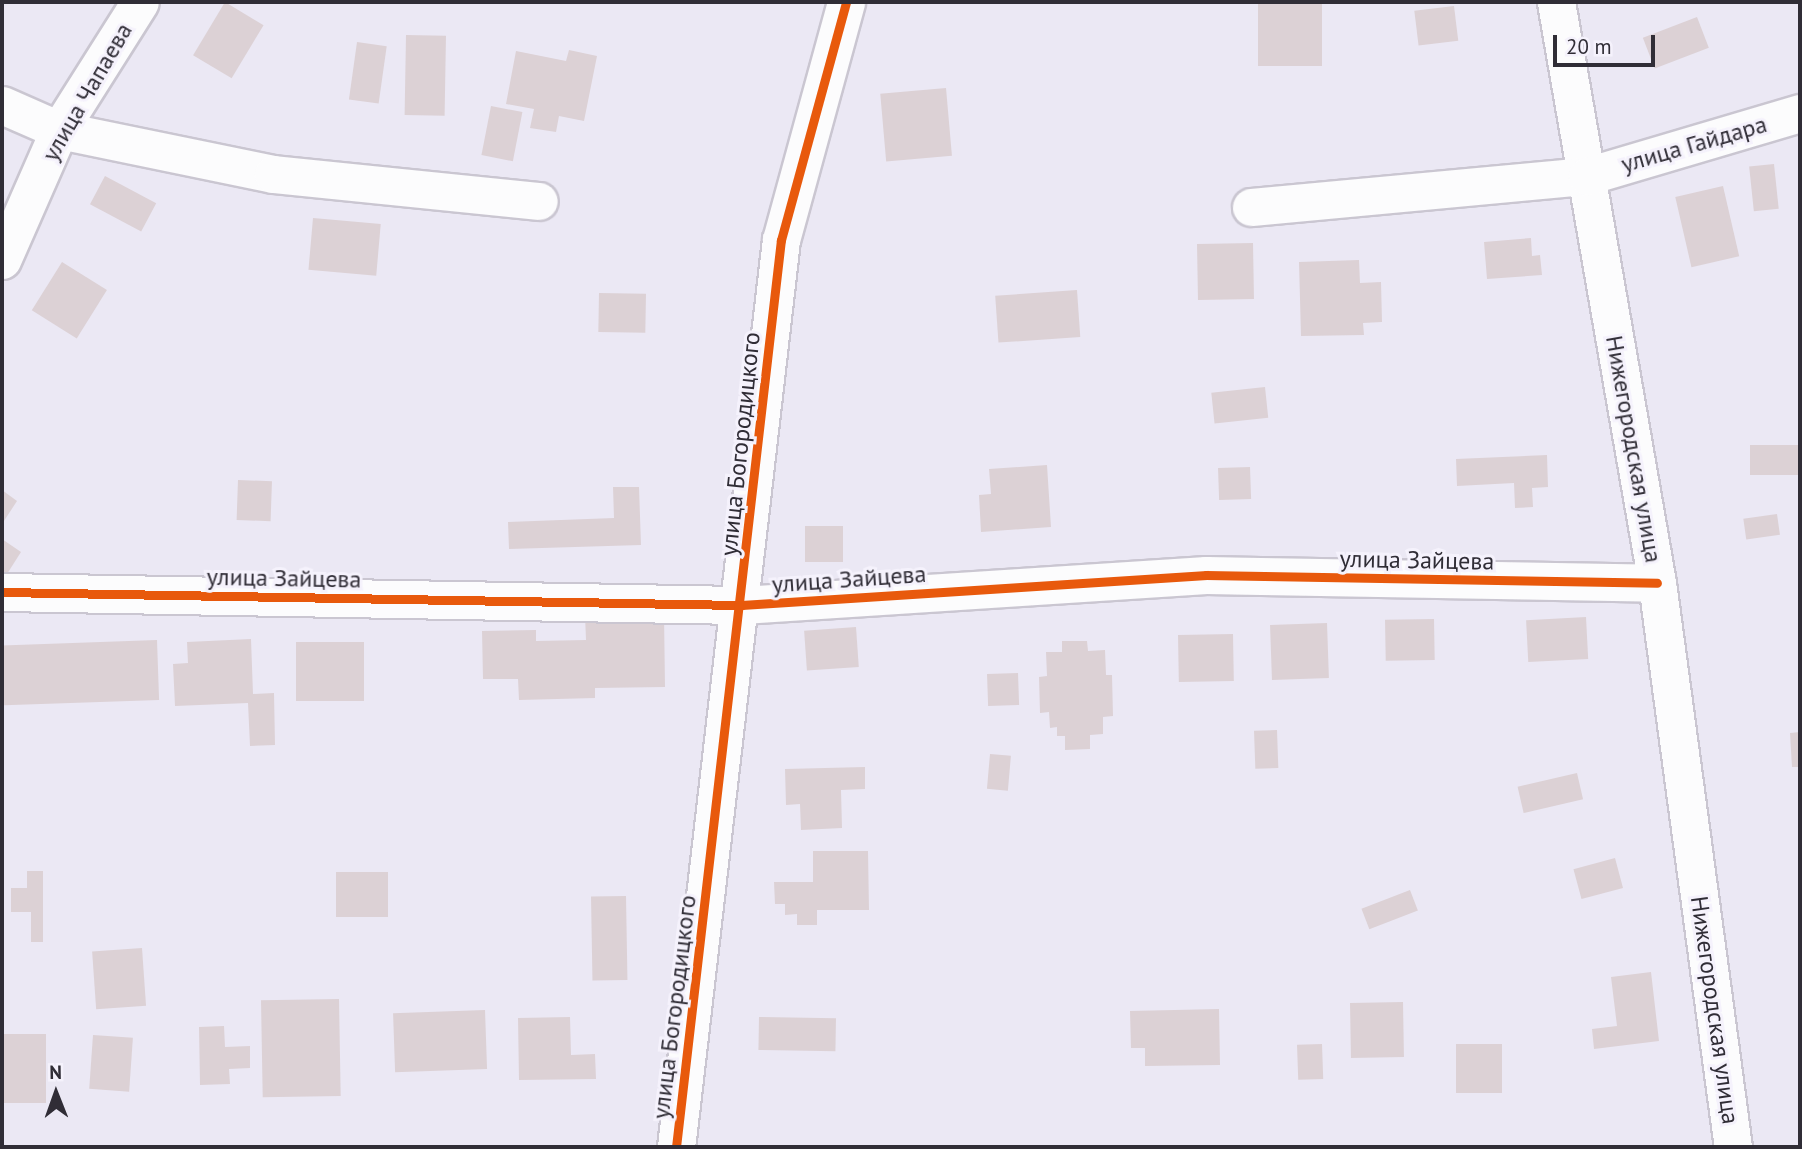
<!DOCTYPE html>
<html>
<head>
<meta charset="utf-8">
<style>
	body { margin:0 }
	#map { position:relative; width:1802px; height:1149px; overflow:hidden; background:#ebe8f4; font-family:"PT Sans",sans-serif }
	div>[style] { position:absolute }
	.building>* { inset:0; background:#dcd1d5; transform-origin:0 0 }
	.roads { filter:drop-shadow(2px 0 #cac6d1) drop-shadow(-2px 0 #cac6d1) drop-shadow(0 2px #cac6d1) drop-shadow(0 -2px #cac6d1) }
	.minor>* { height:37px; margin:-18.5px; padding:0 18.5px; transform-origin:18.5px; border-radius:18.5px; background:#fcfcfd }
	.cycleway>* { height:9px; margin:-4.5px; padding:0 4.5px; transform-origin:4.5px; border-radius:4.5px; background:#e8590c }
	span { translate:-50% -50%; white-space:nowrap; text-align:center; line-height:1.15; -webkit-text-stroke:6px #f5f2fc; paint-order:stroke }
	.street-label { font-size:24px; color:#302d36 }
	.frame { position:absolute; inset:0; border:4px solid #302d36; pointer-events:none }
	.north { position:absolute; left:21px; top:1058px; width:70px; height:70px; -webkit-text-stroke:5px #f5f2fc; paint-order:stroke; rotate:359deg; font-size:19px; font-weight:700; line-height:28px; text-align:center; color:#302d36 }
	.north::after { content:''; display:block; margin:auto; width:24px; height:32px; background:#302d36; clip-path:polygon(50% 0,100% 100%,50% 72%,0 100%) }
	.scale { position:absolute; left:1553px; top:35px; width:102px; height:32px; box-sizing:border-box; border:4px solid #302d36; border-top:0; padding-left:9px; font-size:21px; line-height:24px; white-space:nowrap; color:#302d36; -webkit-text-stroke:5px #f5f2fc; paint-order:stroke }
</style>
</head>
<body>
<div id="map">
	<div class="building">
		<div style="left:225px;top:2px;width:45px;height:62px;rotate:31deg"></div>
		<div style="left:1258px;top:2px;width:64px;height:64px"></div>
		<div style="left:1454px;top:6px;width:35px;height:40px;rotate:83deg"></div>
		<div style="left:1697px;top:17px;width:33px;height:58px;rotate:69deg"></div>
		<div style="left:406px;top:35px;width:40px;height:80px;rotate:1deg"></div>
		<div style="left:357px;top:42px;width:30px;height:58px;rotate:8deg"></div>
		<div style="clip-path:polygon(569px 50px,597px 56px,584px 121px,559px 116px,556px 132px,530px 128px,534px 109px,506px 104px,516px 51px,566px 61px)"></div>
		<div style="left:946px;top:88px;width:68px;height:66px;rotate:85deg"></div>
		<div style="left:491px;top:106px;width:32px;height:50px;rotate:11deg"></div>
		<div style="left:1774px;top:164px;width:45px;height:25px;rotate:84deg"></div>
		<div style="left:105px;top:176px;width:58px;height:32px;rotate:28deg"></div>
		<div style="left:1723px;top:186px;width:72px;height:49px;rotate:77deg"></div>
		<div style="left:313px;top:218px;width:68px;height:52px;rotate:5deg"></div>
		<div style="clip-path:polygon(1531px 238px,1532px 256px,1540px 255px,1542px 275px,1487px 279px,1484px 242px)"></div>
		<div style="left:1253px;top:243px;width:56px;height:56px;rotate:89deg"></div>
		<div style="clip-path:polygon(1359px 260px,1360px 283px,1381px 282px,1382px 322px,1363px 323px,1364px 335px,1301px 336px,1299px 262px)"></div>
		<div style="left:62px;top:262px;width:53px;height:57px;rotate:32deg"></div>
		<div style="left:1077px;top:290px;width:47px;height:82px;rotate:86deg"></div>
		<div style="left:599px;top:293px;width:47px;height:39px;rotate:1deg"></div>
		<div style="left:1265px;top:387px;width:31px;height:54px;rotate:84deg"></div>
		<div style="left:1800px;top:445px;width:30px;height:50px;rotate:90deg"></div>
		<div style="clip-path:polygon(1547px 455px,1548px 487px,1532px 488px,1533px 507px,1515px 508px,1514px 483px,1457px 486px,1456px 459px)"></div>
		<div style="clip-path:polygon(1047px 465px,1051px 527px,981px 532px,979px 495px,991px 494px,989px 469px)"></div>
		<div style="left:1250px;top:467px;width:32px;height:32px;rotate:88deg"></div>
		<div style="left:238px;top:480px;width:34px;height:40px;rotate:2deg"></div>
		<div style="clip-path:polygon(613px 487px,639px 487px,641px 545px,509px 549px,508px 522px,614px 518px)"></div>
		<div style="clip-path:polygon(2px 490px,17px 501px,2px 524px)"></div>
		<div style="left:1777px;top:514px;width:21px;height:34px;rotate:82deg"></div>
		<div style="left:805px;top:526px;width:38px;height:36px"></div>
		<div style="clip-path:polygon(2px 539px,21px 552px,7px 574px,2px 570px)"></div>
		<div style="clip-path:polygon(664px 614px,665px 687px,595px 688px,595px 698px,519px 700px,518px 679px,483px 679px,482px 631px,536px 630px,536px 641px,586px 640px,585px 615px)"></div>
		<div style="left:1586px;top:617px;width:42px;height:60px;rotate:87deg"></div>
		<div style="left:1434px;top:619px;width:41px;height:49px;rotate:89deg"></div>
		<div style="left:1327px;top:623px;width:55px;height:57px;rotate:88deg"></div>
		<div style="left:856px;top:627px;width:40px;height:52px;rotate:86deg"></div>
		<div style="left:1233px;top:634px;width:47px;height:55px;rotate:89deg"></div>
		<div style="clip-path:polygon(251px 639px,253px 694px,274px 693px,275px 745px,250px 746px,248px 703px,175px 706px,173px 664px,188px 663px,187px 642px)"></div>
		<div style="left:157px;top:640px;width:60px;height:155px;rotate:88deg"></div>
		<div style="clip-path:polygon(1062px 641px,1087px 641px,1088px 651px,1105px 650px,1106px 675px,1112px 675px,1113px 716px,1103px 717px,1103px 734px,1090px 735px,1090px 749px,1065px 750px,1065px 736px,1057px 736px,1057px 727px,1050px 728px,1049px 712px,1040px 713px,1039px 677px,1047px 676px,1046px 652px,1062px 652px)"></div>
		<div style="left:296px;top:642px;width:68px;height:59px"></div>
		<div style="left:1018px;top:673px;width:32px;height:31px;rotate:88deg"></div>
		<div style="left:1277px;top:730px;width:38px;height:23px;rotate:88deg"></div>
		<div style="clip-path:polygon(1800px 732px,1800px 767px,1792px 767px,1790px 733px)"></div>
		<div style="left:990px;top:754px;width:21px;height:35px;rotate:5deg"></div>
		<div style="clip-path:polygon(865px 767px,865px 789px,841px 790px,842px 828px,801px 830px,800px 804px,786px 805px,785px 769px)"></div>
		<div style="left:1577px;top:773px;width:27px;height:61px;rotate:77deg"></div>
		<div style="clip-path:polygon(813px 851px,868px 851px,869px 910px,817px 910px,817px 925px,797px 925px,797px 914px,785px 915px,785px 904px,775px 904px,774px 882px,813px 882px)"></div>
		<div style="left:1615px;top:858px;width:31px;height:43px;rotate:75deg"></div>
		<div style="clip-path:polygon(27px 871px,43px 871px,43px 942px,31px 942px,31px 912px,11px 912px,11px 888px,27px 888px)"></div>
		<div style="left:388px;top:872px;width:45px;height:52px;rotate:90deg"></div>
		<div style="left:1410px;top:890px;width:22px;height:52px;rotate:69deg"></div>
		<div style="left:626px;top:896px;width:84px;height:35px;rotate:89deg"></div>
		<div style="left:142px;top:948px;width:58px;height:50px;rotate:86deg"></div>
		<div style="clip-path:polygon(1651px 972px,1659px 1041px,1594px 1049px,1592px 1029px,1617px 1026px,1611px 977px)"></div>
		<div style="left:339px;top:999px;width:97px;height:78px;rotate:89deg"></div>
		<div style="left:1403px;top:1002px;width:55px;height:53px;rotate:89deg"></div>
		<div style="clip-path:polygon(1219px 1009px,1220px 1065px,1145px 1066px,1145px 1048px,1131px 1048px,1130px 1011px)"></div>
		<div style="left:485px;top:1010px;width:59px;height:92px;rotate:88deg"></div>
		<div style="clip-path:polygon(570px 1017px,571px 1055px,595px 1054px,596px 1079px,519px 1080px,518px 1018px)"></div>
		<div style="left:759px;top:1017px;width:77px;height:33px;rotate:1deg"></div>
		<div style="clip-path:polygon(224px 1026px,225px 1047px,250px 1046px,250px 1068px,229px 1069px,230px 1084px,200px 1085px,199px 1027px)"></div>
		<div style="left:2px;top:1034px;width:44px;height:69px"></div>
		<div style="left:93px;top:1035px;width:40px;height:54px;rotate:4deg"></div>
		<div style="left:1322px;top:1044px;width:35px;height:25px;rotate:88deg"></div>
		<div style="left:1456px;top:1044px;width:46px;height:49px"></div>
	</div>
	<div class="roads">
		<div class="minor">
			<div style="left:1556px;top:2px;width:590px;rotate:80.14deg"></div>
			<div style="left:1657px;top:583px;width:569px;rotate:82.33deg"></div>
			<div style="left:2px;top:105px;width:62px;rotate:23.7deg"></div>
			<div style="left:59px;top:130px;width:218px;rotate:11.6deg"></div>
			<div style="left:273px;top:174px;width:267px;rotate:5.8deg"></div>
			<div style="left:1251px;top:207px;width:337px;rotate:-5.3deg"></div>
			<div style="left:1587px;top:176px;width:222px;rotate:-16.5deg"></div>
			<div style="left:2px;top:260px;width:142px;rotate:-66.3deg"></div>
			<div style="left:59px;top:130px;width:151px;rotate:-57.7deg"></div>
			<div style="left:2px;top:592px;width:740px;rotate:1.01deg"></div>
			<div style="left:742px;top:605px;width:465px;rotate:-3.7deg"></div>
			<div style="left:1206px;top:575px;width:451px;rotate:1deg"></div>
			<div style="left:676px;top:1147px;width:913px;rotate:-83.4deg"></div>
			<div style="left:781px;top:240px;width:247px;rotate:-74.7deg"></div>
		</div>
	</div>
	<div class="cycleway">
		<div style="left:2px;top:592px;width:740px;rotate:1.01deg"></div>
		<div style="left:742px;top:605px;width:465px;rotate:-3.7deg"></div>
		<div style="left:1206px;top:575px;width:451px;rotate:1deg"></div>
		<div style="left:676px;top:1147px;width:913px;rotate:-83.4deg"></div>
		<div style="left:781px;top:240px;width:247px;rotate:-74.7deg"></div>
	</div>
	<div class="street-label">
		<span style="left:87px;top:92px;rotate:-60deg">улица Чапаева</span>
		<span style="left:1694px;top:144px;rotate:-16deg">улица Гайдара</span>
		<span style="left:740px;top:444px;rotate:-84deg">улица Богородицкого</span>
		<span style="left:1634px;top:449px;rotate:80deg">Нижегородская улица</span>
		<span style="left:1417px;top:560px;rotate:1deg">улица Зайцева</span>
		<span style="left:284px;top:578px;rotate:1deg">улица Зайцева</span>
		<span style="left:849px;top:579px;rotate:-4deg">улица Зайцева</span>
		<span style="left:674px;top:1007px;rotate:-83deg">улица Богородицкого</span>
		<span style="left:1715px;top:1010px;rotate:82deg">Нижегородская улица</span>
	</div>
	<div class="frame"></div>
	<div class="north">N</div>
	<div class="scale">20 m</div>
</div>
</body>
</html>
